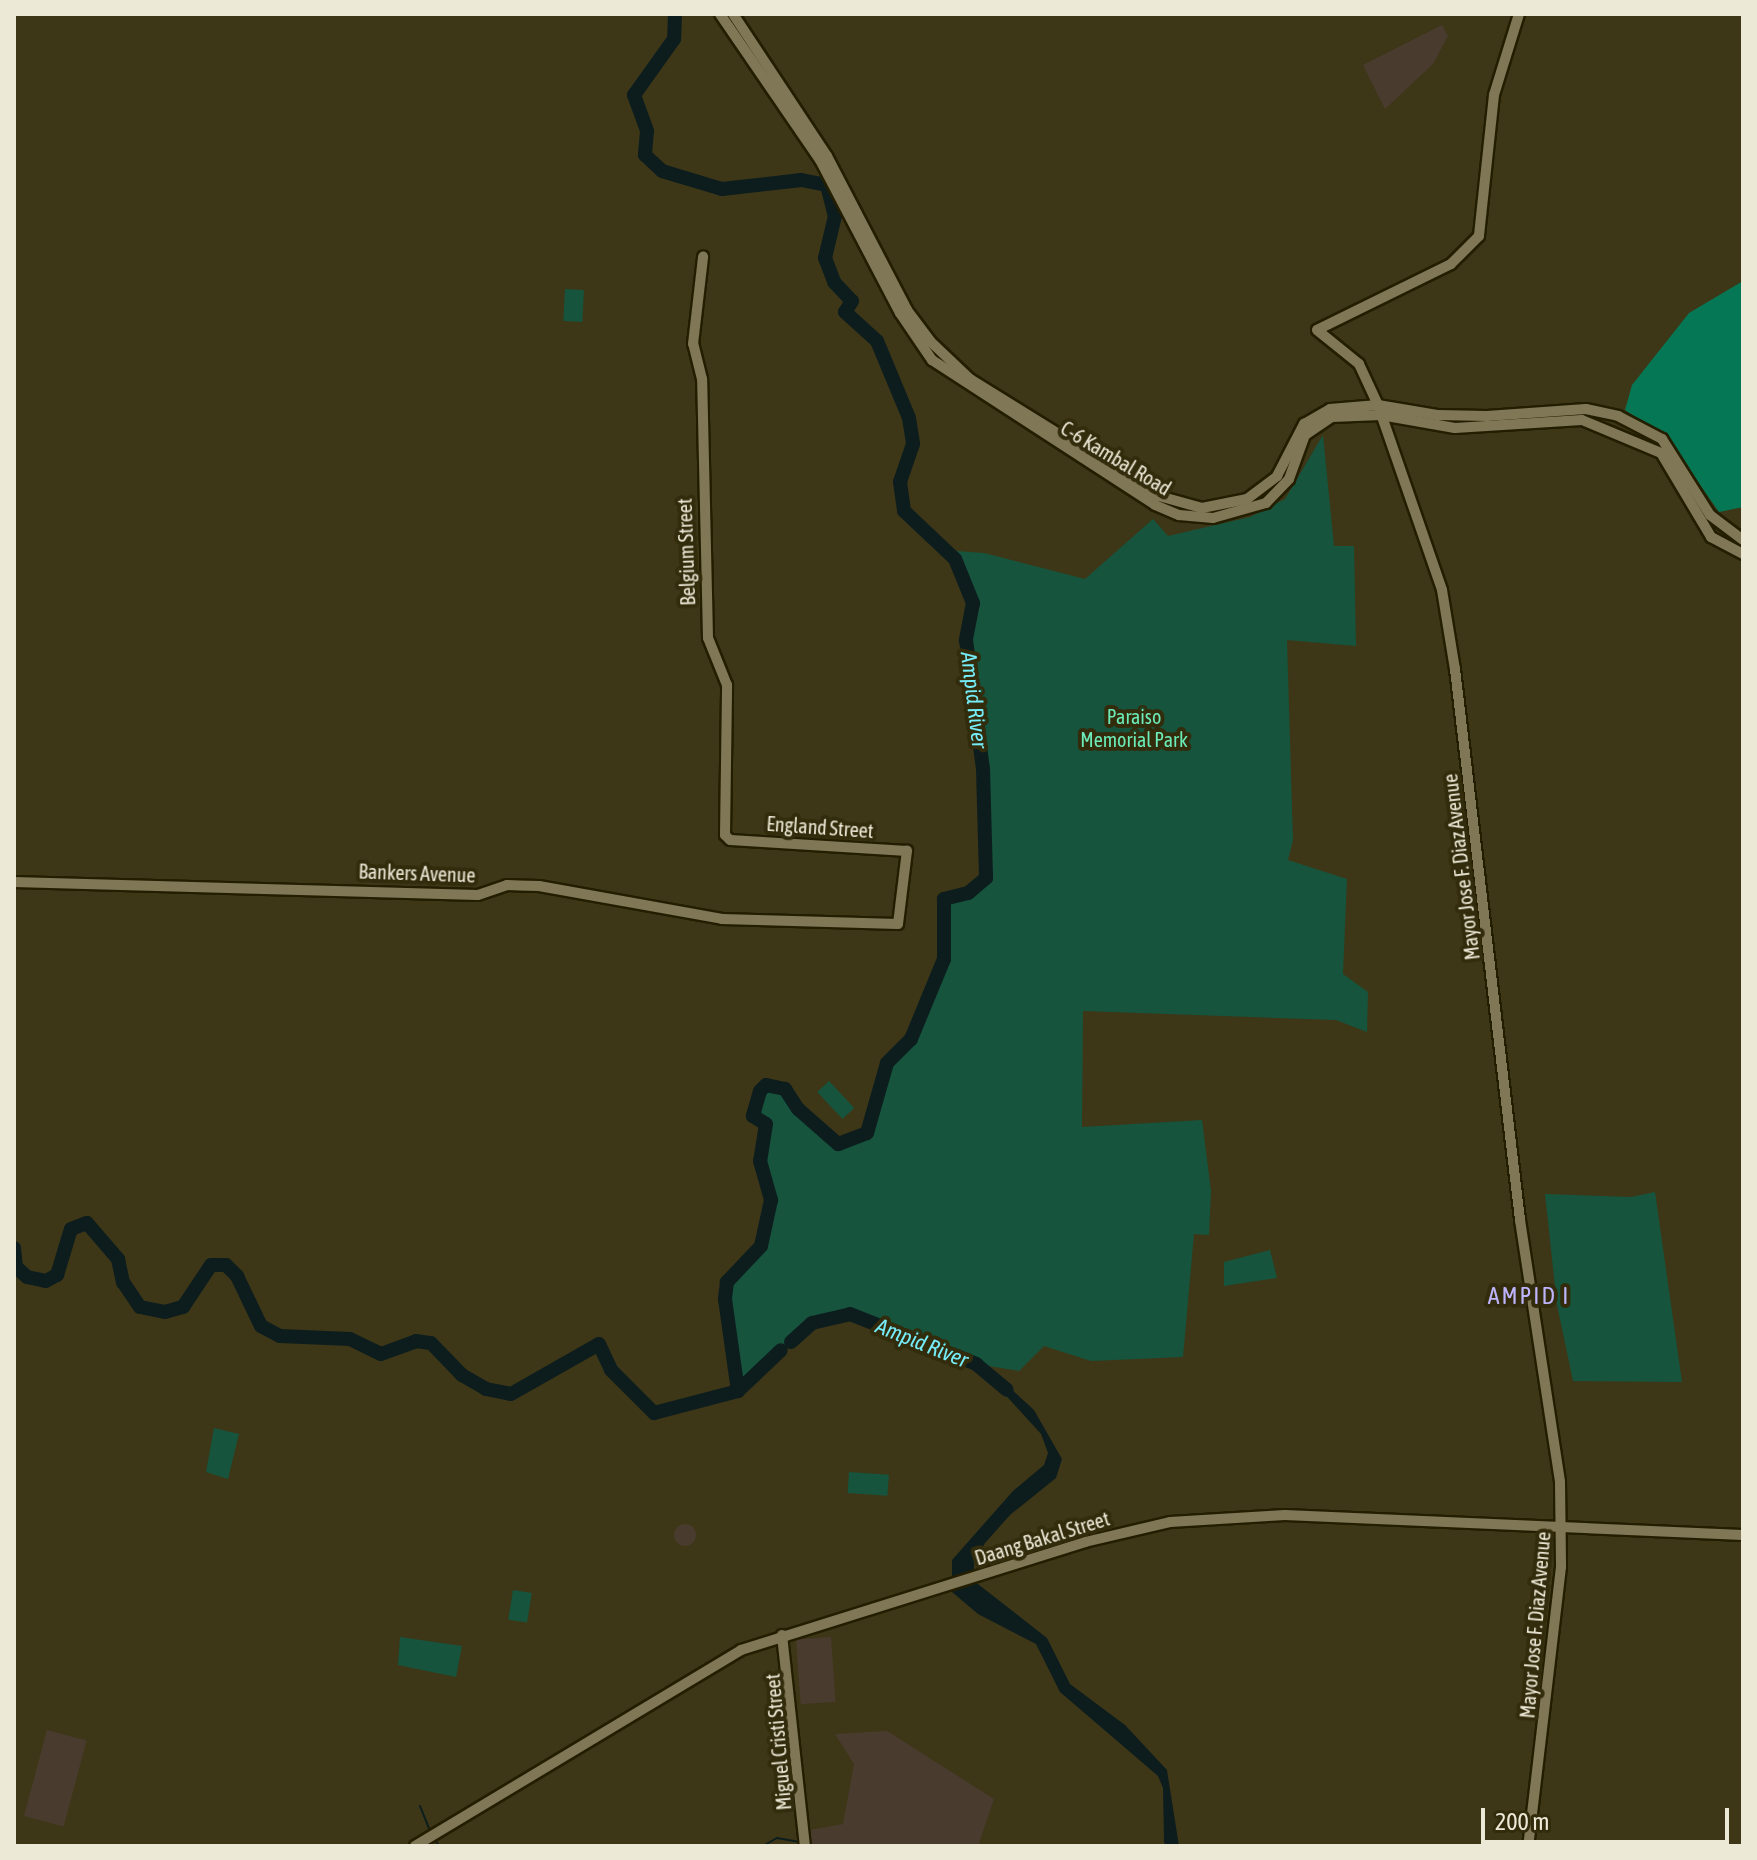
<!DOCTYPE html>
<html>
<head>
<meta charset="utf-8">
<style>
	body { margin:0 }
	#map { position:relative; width:1757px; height:1860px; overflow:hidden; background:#3d3717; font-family:"Asap Condensed",sans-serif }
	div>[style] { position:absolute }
	.education>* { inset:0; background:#493b2e; transform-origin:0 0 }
	.round { border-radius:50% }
	.green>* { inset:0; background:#16543d; transform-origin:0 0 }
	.forest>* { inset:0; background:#057755 }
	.water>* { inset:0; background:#0d1d1e }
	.stream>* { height:2px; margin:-1px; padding:0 1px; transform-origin:1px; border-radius:1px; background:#0d1d1e }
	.river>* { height:14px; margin:-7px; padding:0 7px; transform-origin:7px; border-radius:7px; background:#0d1d1e }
	.roads { filter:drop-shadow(2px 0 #241e00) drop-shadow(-2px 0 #241e00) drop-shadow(0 2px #241e00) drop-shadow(0 -2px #241e00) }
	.secondary>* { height:10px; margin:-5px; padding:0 5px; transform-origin:5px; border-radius:5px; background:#7f7756 }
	span { translate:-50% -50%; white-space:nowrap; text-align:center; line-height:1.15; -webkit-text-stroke:8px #332c0c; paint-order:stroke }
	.street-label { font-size:20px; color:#ede9d7 }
	.park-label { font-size:20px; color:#6bebb8 }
	.water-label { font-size:22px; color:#75ecf8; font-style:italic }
	.quarter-label { font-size:24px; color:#bdb4fc; letter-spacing:2px }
	.frame { position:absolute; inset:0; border:16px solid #ede9d7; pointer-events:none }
	.scale { position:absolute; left:1481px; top:1808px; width:248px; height:36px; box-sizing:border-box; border:4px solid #ede9d7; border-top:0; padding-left:10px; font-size:24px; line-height:28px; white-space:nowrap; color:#ede9d7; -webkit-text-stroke:6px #332c0c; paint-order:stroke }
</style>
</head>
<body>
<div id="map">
	<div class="education">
		<div style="clip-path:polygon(1442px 25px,1448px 36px,1433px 64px,1385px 109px,1363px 65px)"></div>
		<div class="round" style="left:674px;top:1524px;width:22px;height:22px"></div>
		<div style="left:831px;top:1637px;width:65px;height:35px;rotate:86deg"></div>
		<div style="left:47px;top:1730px;width:41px;height:89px;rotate:15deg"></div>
		<div style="clip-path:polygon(887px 1731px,994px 1799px,978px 1846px,811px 1846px,810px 1830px,843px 1824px,854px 1764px,835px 1734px)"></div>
	</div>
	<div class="green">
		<div style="left:565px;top:289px;width:19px;height:32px;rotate:3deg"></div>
		<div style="clip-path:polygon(1323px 435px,1334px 546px,1354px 546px,1356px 646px,1287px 640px,1293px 840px,1288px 860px,1347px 879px,1343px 974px,1368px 992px,1367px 1032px,1336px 1020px,1083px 1011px,1082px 1127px,1202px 1120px,1211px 1191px,1209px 1235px,1194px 1234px,1183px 1357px,1091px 1361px,1044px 1346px,1019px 1371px,976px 1364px,850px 1314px,812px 1323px,738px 1391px,725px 1299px,727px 1282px,761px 1246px,771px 1200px,760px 1161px,766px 1125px,753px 1116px,760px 1091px,766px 1085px,785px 1089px,798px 1109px,838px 1144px,867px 1133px,887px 1063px,911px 1039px,944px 959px,944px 899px,968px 893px,986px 877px,983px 769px,966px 640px,973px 603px,965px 575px,954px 564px,956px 551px,984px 553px,1085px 579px,1153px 519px,1168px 536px,1250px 517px,1285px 499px)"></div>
		<div style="left:829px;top:1081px;width:37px;height:16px;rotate:47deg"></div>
		<div style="clip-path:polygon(1655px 1192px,1682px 1382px,1573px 1381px,1557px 1305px,1545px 1194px,1631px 1197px)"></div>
		<div style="clip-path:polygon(1270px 1250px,1277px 1278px,1224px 1286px,1224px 1262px)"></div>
		<div style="clip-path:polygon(214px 1428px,239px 1434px,228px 1479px,206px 1472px)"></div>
		<div style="left:849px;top:1472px;width:40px;height:21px;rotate:4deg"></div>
		<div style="left:513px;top:1590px;width:19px;height:30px;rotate:9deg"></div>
		<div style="clip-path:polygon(400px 1637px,462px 1646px,456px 1677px,398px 1665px)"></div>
	</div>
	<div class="forest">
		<div style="clip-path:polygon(1743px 281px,1743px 507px,1719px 512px,1667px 438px,1625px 410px,1632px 385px,1689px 313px)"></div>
	</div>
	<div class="water">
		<div style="clip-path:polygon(998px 1377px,1034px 1410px,1062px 1459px,1056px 1478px,1010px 1515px,985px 1543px,974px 1562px,974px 1581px,1047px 1638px,1070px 1684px,1125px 1725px,1167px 1770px,1179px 1846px,1165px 1846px,1164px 1841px,1163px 1788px,1158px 1776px,1060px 1692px,1036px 1644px,978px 1614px,952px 1592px,952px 1560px,1013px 1491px,1044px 1465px,1048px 1453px,1041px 1434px,990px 1378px)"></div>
	</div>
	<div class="stream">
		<div style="left:420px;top:1806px;width:27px;rotate:68deg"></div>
		<div style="left:435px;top:1840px;width:7px;rotate:56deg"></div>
		<div style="left:763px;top:1846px;width:16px;rotate:-30deg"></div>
		<div style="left:777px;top:1838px;width:23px;rotate:10deg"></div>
	</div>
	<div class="river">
		<div style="left:675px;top:14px;width:25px;rotate:92deg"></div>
		<div style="left:674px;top:39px;width:69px;rotate:125.5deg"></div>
		<div style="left:634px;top:95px;width:38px;rotate:70deg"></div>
		<div style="left:647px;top:131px;width:24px;rotate:95deg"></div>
		<div style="left:645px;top:155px;width:23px;rotate:43deg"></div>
		<div style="left:662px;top:171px;width:63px;rotate:16.7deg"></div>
		<div style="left:722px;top:189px;width:80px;rotate:-6.5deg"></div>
		<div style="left:801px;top:180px;width:26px;rotate:11deg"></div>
		<div style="left:827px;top:185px;width:32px;rotate:76deg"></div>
		<div style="left:835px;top:216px;width:43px;rotate:103.4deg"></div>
		<div style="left:825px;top:258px;width:26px;rotate:69deg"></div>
		<div style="left:834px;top:282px;width:26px;rotate:47deg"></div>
		<div style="left:852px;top:301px;width:13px;rotate:122deg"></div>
		<div style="left:845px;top:312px;width:43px;rotate:42.2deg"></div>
		<div style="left:877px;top:341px;width:83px;rotate:67.4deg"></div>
		<div style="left:909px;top:418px;width:26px;rotate:81deg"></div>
		<div style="left:913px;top:444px;width:40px;rotate:108.9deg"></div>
		<div style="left:900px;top:482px;width:29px;rotate:82deg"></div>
		<div style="left:904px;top:511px;width:70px;rotate:43.3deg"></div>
		<div style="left:955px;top:559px;width:48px;rotate:67.8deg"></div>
		<div style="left:973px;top:603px;width:38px;rotate:101deg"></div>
		<div style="left:966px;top:640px;width:130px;rotate:82.5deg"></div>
		<div style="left:983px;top:769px;width:109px;rotate:88.4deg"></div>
		<div style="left:986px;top:878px;width:23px;rotate:140deg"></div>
		<div style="left:968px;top:893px;width:25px;rotate:166deg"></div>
		<div style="left:944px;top:899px;width:60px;rotate:90deg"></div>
		<div style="left:944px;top:959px;width:87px;rotate:112.4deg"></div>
		<div style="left:911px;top:1039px;width:34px;rotate:135deg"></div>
		<div style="left:887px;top:1063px;width:73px;rotate:105.9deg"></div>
		<div style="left:867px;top:1133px;width:31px;rotate:159deg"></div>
		<div style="left:838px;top:1144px;width:53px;rotate:-138.8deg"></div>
		<div style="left:798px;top:1109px;width:24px;rotate:-123deg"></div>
		<div style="left:785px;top:1089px;width:19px;rotate:-168deg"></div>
		<div style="left:766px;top:1085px;width:8px;rotate:135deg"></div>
		<div style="left:760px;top:1091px;width:26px;rotate:106deg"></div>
		<div style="left:753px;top:1116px;width:15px;rotate:32deg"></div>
		<div style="left:766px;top:1124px;width:37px;rotate:99deg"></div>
		<div style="left:760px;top:1161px;width:41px;rotate:74.2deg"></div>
		<div style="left:771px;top:1200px;width:47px;rotate:102.3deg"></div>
		<div style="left:761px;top:1246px;width:50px;rotate:133.4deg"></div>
		<div style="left:727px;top:1282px;width:17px;rotate:97deg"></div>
		<div style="left:725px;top:1299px;width:93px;rotate:82deg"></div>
		<div style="left:14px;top:1248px;width:19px;rotate:84deg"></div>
		<div style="left:16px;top:1267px;width:15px;rotate:42deg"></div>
		<div style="left:27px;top:1277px;width:19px;rotate:12deg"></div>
		<div style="left:46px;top:1281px;width:13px;rotate:-29deg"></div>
		<div style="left:57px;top:1275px;width:48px;rotate:-73.1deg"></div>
		<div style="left:71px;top:1229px;width:17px;rotate:-21deg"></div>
		<div style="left:87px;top:1223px;width:48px;rotate:49.3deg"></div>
		<div style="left:118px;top:1259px;width:24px;rotate:78deg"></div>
		<div style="left:123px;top:1282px;width:30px;rotate:56deg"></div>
		<div style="left:140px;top:1307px;width:25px;rotate:11deg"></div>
		<div style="left:165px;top:1312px;width:19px;rotate:-16deg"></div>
		<div style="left:183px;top:1307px;width:50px;rotate:-56.3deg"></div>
		<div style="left:211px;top:1265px;width:15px"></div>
		<div style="left:226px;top:1265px;width:16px;rotate:45deg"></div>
		<div style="left:237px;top:1276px;width:55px;rotate:64.4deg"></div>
		<div style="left:261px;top:1326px;width:21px;rotate:28deg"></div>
		<div style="left:280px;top:1336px;width:70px;rotate:2.5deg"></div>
		<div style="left:350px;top:1339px;width:34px;rotate:26deg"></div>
		<div style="left:381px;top:1354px;width:37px;rotate:-20deg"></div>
		<div style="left:416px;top:1341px;width:15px;rotate:8deg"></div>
		<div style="left:431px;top:1343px;width:45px;rotate:45.9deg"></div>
		<div style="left:462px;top:1375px;width:28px;rotate:30deg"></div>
		<div style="left:486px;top:1389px;width:25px;rotate:11deg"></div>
		<div style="left:511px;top:1394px;width:101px;rotate:-29.6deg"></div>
		<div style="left:599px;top:1344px;width:29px;rotate:65deg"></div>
		<div style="left:611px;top:1370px;width:61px;rotate:45deg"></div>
		<div style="left:654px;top:1413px;width:87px;rotate:-14.7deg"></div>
		<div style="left:738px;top:1391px;width:59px;rotate:-43.6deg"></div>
		<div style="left:791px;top:1342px;width:28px;rotate:-42deg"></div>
		<div style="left:812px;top:1323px;width:39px;rotate:-13deg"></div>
		<div style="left:850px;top:1314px;width:136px;rotate:21.6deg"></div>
		<div style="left:976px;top:1364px;width:40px;rotate:40deg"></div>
	</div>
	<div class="roads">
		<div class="secondary">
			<div style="left:720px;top:14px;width:177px;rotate:55.6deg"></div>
			<div style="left:820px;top:160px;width:173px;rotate:62.4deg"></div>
			<div style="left:900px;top:313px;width:57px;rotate:55.8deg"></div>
			<div style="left:932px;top:360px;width:266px;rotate:33deg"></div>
			<div style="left:1155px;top:505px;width:26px;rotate:23deg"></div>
			<div style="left:1179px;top:515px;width:34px;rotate:5deg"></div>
			<div style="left:1213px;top:518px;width:55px;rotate:-15.8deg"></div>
			<div style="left:1266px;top:503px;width:33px;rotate:-46deg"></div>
			<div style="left:1289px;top:479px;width:47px;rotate:-70deg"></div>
			<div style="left:1305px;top:435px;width:32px;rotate:-34deg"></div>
			<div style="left:1332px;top:417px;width:49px;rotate:-2.3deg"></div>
			<div style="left:1381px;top:415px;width:75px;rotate:10deg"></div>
			<div style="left:1455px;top:428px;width:127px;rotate:-3.6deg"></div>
			<div style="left:1582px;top:420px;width:86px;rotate:22.7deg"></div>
			<div style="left:1661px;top:453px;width:98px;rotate:59.2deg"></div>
			<div style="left:1711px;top:537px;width:36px;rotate:28deg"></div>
			<div style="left:733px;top:14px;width:170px;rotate:56.5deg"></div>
			<div style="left:827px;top:156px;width:174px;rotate:62.5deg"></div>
			<div style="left:907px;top:310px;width:39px;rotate:53deg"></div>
			<div style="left:930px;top:341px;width:55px;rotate:43.5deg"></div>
			<div style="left:970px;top:379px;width:222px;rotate:31.8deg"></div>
			<div style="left:1159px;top:496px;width:45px;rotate:15.6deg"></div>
			<div style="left:1202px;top:508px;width:46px;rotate:-11.3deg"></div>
			<div style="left:1247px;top:499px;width:38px;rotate:-37deg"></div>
			<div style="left:1277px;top:476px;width:59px;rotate:-62.6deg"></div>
			<div style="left:1304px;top:424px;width:30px;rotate:-30deg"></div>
			<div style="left:1330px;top:409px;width:48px;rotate:-4.8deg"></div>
			<div style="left:1378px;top:405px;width:60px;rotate:9.6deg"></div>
			<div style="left:1437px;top:415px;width:50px;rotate:1.1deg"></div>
			<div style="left:1487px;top:416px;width:99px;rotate:-4deg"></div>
			<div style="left:1586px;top:409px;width:33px;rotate:12deg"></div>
			<div style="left:1618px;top:416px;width:50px;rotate:27.6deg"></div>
			<div style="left:1662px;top:439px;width:90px;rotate:57.7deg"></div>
			<div style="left:1710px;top:515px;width:41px;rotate:37.1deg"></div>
			<div style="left:1519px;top:14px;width:85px;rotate:107.2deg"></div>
			<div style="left:1494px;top:95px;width:142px;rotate:96.1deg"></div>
			<div style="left:1479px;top:236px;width:40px;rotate:135deg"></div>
			<div style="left:1451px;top:264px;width:149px;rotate:153.8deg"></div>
			<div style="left:1317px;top:330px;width:54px;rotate:39deg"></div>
			<div style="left:1359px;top:364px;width:45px;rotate:65.1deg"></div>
			<div style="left:1378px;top:405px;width:196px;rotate:70.9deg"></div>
			<div style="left:1442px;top:590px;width:80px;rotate:80.7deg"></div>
			<div style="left:1455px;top:669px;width:555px;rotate:83.27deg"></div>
			<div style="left:1520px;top:1220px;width:265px;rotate:81.3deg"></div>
			<div style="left:1560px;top:1482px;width:85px;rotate:89.3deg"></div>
			<div style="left:1561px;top:1567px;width:281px;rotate:96.7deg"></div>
			<div style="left:14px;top:882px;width:464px;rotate:1.6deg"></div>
			<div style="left:478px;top:895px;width:31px;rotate:-19deg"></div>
			<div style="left:507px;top:885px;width:32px;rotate:2deg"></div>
			<div style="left:539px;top:886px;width:186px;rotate:10.2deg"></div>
			<div style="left:722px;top:919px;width:176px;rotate:1.6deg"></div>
			<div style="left:898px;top:924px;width:74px;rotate:-83deg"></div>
			<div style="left:907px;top:851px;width:177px;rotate:-176.4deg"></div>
			<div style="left:730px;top:840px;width:7px;rotate:-135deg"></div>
			<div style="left:725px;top:835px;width:150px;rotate:-89.2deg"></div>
			<div style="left:727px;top:685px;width:51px;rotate:-112deg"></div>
			<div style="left:708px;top:638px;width:259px;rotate:-91.3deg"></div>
			<div style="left:702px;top:379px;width:36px;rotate:-104deg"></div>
			<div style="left:693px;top:344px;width:88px;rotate:-83.4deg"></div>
			<div style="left:782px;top:1635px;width:212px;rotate:83.8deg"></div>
			<div style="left:415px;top:1846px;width:380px;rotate:-31deg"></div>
			<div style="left:741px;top:1650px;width:361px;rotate:-17.4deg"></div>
			<div style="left:1085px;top:1542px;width:87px;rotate:-13.2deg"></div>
			<div style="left:1170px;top:1522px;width:115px;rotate:-3.5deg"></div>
			<div style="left:1285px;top:1515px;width:458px;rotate:2.5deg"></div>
		</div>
	</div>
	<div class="street-label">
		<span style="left:1116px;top:458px;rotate:31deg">C-6 Kambal Road</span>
		<span style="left:686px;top:552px;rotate:-92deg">Belgium Street</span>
		<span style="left:820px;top:827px;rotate:4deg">England Street</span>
		<span style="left:1461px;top:867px;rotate:-97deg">Mayor Jose F. Diaz Avenue</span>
		<span style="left:417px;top:873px;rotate:2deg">Bankers Avenue</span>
		<span style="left:1042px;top:1538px;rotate:-17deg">Daang Bakal Street</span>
		<span style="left:1535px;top:1625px;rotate:-85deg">Mayor Jose F. Diaz Avenue</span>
		<span style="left:778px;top:1742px;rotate:-95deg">Miguel Cristi Street</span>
	</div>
	<div class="park-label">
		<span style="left:1134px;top:728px">Paraiso<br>Memorial Park</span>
	</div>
	<div class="water-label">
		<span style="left:974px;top:700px;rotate:83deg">Ampid River</span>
		<span style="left:922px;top:1343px;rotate:22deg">Ampid River</span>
	</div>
	<div class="quarter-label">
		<span style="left:1529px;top:1296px">AMPID I</span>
	</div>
	<div class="frame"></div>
	<div class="scale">200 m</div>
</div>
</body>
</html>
